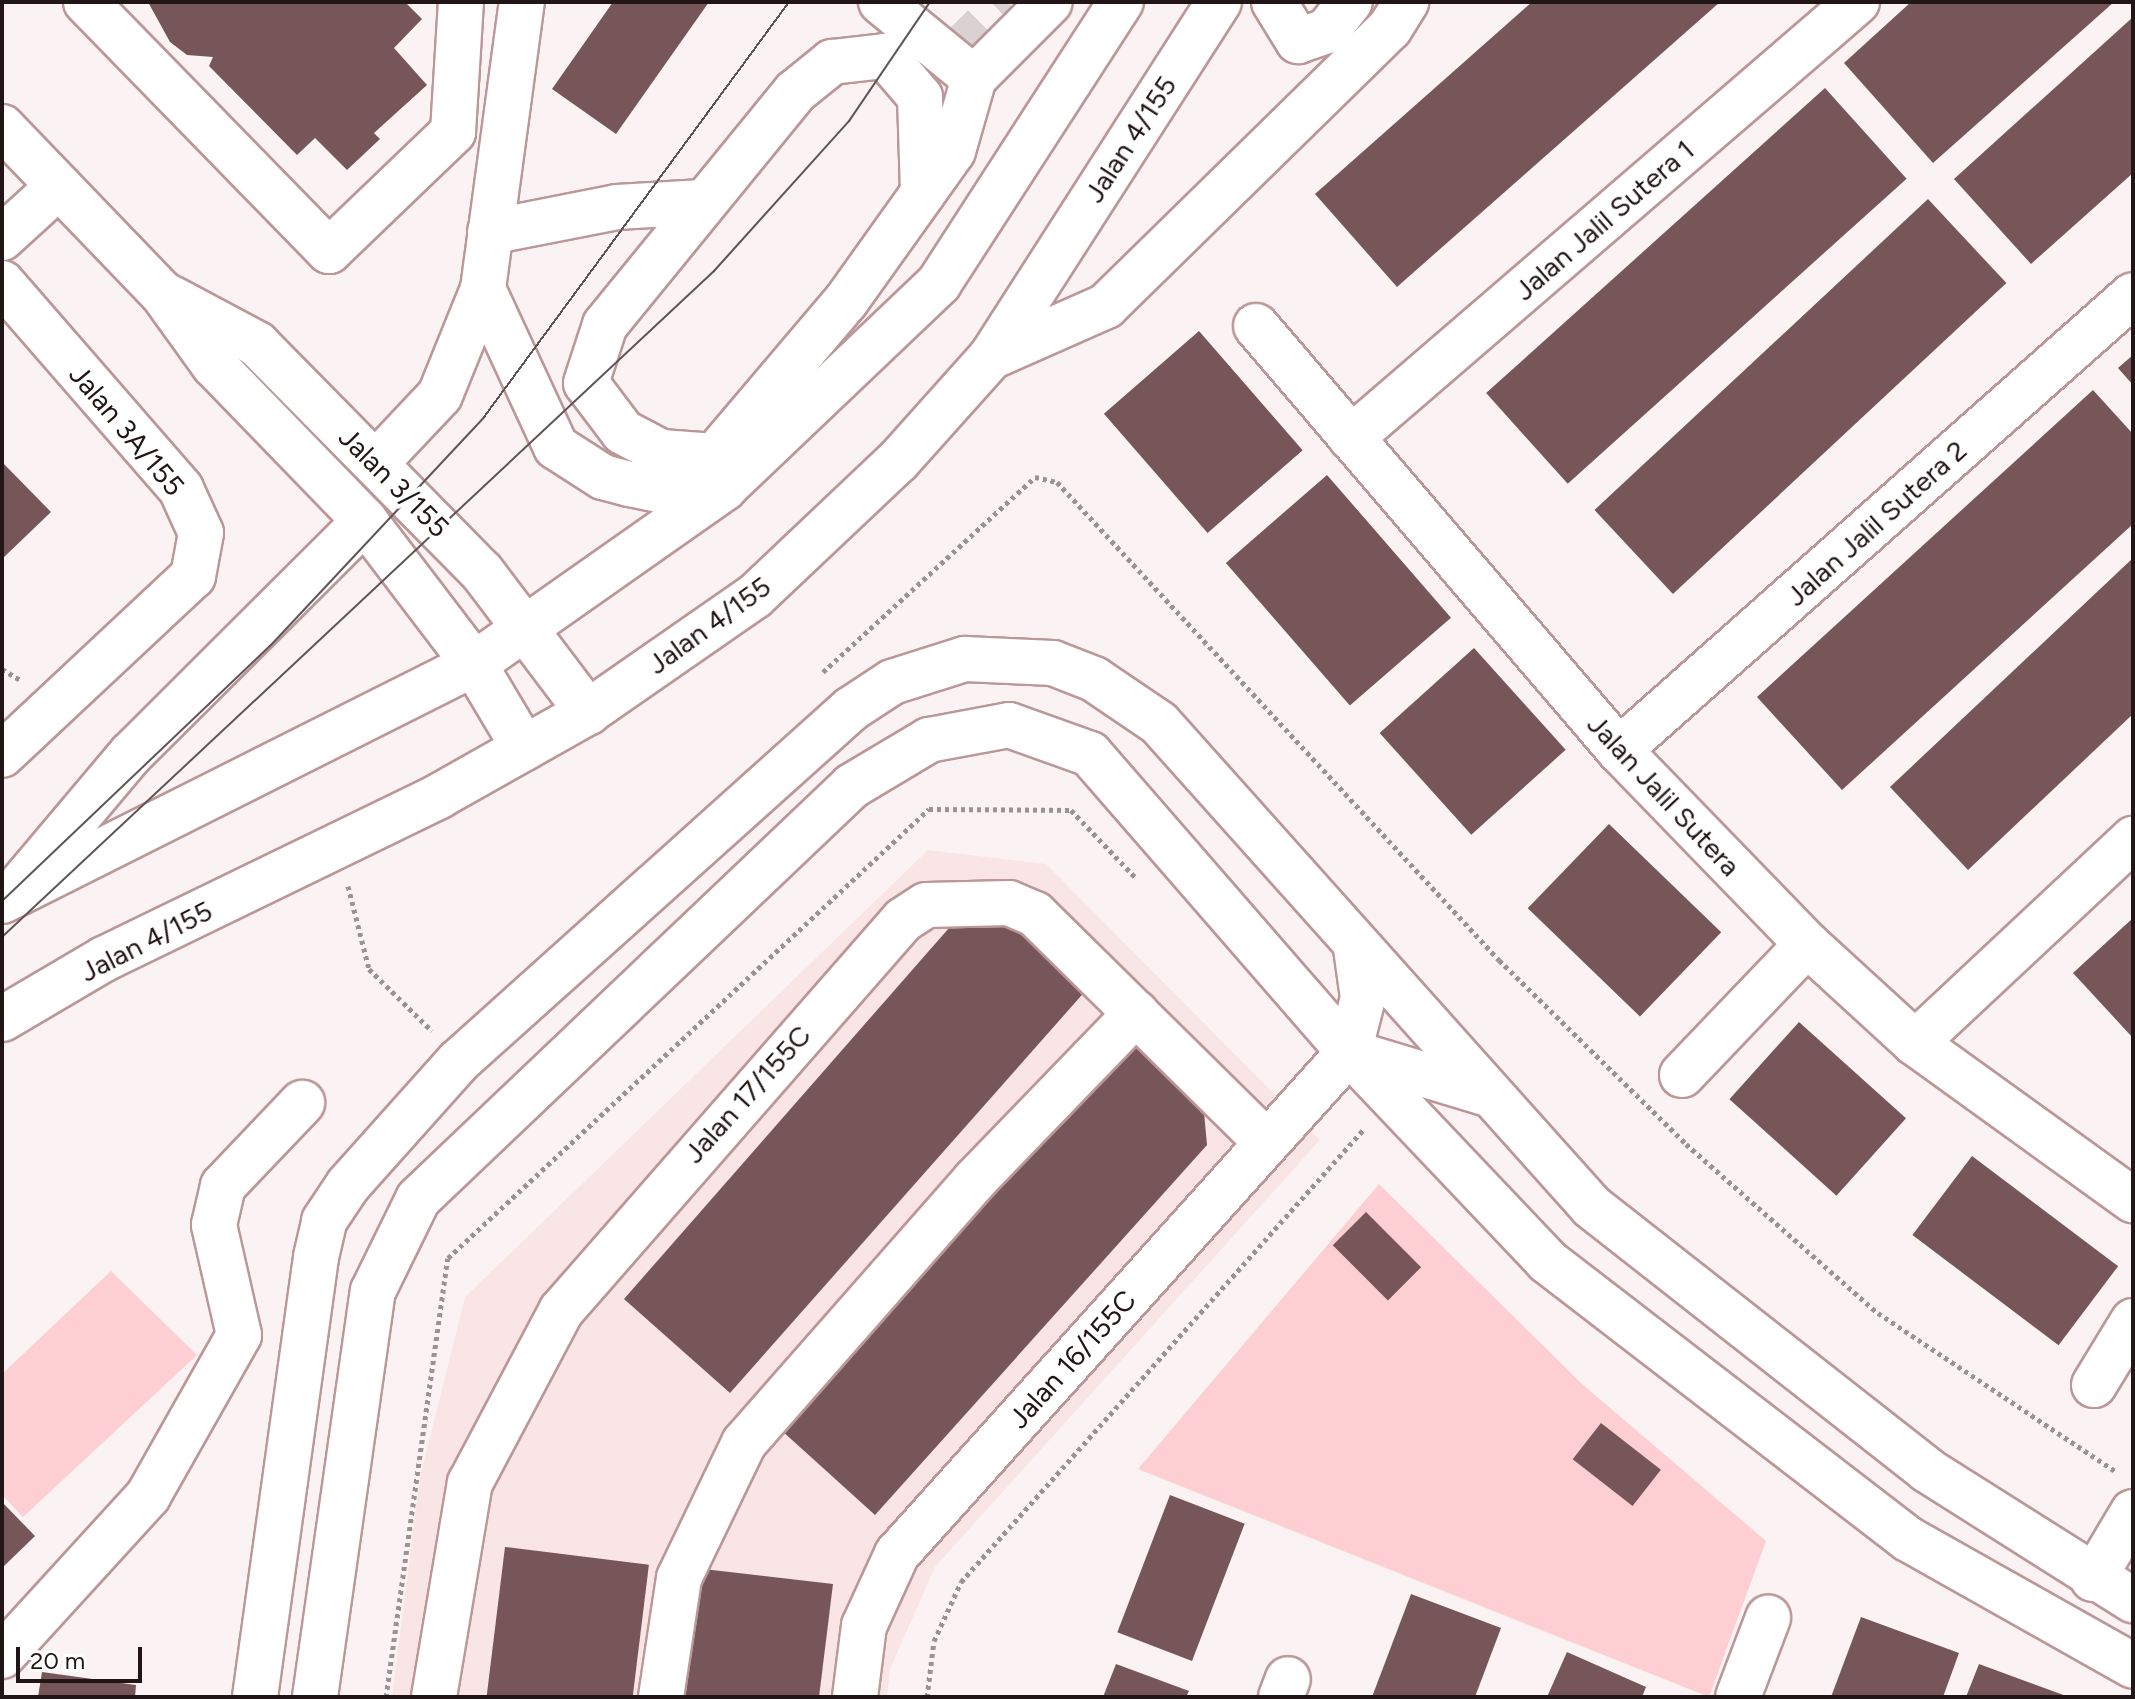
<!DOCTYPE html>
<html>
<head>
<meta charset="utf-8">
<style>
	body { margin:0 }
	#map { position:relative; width:2135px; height:1699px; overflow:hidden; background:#fbf3f3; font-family:Figtree,sans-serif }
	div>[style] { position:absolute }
	.built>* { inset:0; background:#f9e5e6 }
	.green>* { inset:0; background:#fdcfd2 }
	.building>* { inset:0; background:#765659; transform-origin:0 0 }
	.minor-tunnel>* { height:44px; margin-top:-22px; transform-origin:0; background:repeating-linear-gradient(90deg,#dad2d2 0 44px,transparent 0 66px) }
	.path>* { height:5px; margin-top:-2.5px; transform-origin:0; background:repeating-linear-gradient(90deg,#9c9292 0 4px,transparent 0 8px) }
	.roads { filter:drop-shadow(2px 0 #bb9799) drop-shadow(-2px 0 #bb9799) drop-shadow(0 2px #bb9799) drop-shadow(0 -2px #bb9799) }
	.minor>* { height:44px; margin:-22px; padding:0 22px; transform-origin:22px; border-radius:22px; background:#fff }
	.tram>* { height:2px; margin:-1px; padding:0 1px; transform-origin:1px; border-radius:1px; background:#605455 }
	span { translate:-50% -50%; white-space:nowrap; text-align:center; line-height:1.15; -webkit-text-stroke:8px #fff; paint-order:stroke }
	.street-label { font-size:28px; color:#221516 }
	.frame { position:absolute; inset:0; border:4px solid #221516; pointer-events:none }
	.scale { position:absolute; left:16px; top:1647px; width:126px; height:36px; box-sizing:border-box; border:4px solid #221516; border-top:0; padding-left:10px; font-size:24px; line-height:28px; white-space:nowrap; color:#221516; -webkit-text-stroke:6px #fff; paint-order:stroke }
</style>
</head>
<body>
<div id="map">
	<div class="built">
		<div style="clip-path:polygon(928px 850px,1046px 864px,1320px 1140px,935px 1567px,890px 1669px,887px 1697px,392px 1697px,420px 1477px,465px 1297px)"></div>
	</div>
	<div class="green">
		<div style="clip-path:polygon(1379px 1184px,1582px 1384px,1766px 1541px,1709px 1697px,1138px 1469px)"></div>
		<div style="clip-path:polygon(111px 1271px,197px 1355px,23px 1517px,2px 1495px,2px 1374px)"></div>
	</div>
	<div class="building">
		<div style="clip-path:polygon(148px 2px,405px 2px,422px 19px,394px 48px,427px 85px,374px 133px,380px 139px,347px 170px,315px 138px,297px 155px,209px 66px,213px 57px,187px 55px,170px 42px)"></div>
		<div style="clip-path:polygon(613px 2px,709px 2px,616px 134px,552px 89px)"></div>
		<div style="clip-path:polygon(1532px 2px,1720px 2px,1397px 287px,1315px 194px)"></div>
		<div style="clip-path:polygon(1911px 2px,2114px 2px,1933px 163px,1844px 63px)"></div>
		<div style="clip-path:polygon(2133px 17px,2133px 173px,2031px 264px,1954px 179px)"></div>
		<div style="left:1825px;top:88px;width:122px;height:456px;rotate:48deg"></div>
		<div style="left:1928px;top:199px;width:115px;height:456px;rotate:47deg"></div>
		<div style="left:1199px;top:331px;width:158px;height:126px;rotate:49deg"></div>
		<div style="clip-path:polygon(2133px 355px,2133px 385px,2118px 368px)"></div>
		<div style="clip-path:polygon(2093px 390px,2133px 434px,2133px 524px,1842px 790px,1757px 697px)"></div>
		<div style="clip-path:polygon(2px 462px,51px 512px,2px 559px)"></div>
		<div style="left:1327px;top:475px;width:189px;height:134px;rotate:49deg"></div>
		<div style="clip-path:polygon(2133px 558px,2133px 714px,1968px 870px,1890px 787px)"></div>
		<div style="left:1474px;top:648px;width:137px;height:127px;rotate:48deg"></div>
		<div style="left:1609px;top:824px;width:156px;height:117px;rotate:44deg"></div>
		<div style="clip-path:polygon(1007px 915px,1088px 988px,730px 1393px,624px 1299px,956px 920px)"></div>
		<div style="clip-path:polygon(2133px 918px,2133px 1038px,2073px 973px)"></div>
		<div style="left:1799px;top:1022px;width:144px;height:104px;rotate:42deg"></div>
		<div style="clip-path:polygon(1125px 1025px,1202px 1091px,1207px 1145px,875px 1515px,770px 1420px)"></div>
		<div style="left:1972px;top:1156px;width:183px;height:99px;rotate:37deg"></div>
		<div style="left:1366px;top:1212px;width:78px;height:47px;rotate:45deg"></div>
		<div style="left:1601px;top:1423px;width:76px;height:46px;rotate:38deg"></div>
		<div style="left:1170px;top:1495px;width:80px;height:147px;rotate:21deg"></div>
		<div style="clip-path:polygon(2px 1502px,35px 1536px,2px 1568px)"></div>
		<div style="left:505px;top:1547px;width:145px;height:151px;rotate:7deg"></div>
		<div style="clip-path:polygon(695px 1568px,833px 1584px,819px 1697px,678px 1697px)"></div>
		<div style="clip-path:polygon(1411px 1594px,1501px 1628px,1475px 1697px,1372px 1697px)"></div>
		<div style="clip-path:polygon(1861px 1617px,1959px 1653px,1943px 1697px,1831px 1697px)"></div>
		<div style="clip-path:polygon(1567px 1652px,1646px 1687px,1642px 1697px,1547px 1697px)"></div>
		<div style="clip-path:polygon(1116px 1664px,1189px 1691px,1186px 1697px,1103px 1697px)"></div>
		<div style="clip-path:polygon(1979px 1664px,2069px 1697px,1966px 1697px)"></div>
		<div style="clip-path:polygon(42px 1672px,136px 1685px,135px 1697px,38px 1697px)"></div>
	</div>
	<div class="minor-tunnel">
		<div style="left:952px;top:57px;width:78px;rotate:-44.5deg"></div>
	</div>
	<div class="path">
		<div style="left:2px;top:669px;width:23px;rotate:31deg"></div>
		<div style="left:823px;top:672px;width:288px;rotate:-42.6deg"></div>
		<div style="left:1035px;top:477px;width:23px;rotate:13deg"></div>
		<div style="left:1057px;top:482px;width:651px;rotate:47.24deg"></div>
		<div style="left:1499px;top:960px;width:262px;rotate:44.5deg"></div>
		<div style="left:1686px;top:1144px;width:256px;rotate:41.4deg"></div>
		<div style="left:1878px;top:1313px;width:286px;rotate:33.7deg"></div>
		<div style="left:348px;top:886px;width:86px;rotate:75.8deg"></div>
		<div style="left:369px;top:969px;width:88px;rotate:44.5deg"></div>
		<div style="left:386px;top:1697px;width:443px;rotate:-82deg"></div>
		<div style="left:448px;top:1258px;width:658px;rotate:-43.03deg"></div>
		<div style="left:929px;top:809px;width:142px;rotate:0.4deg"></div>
		<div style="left:1071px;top:810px;width:95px;rotate:46.3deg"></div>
		<div style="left:927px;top:1697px;width:56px;rotate:-82.9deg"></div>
		<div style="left:934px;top:1641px;width:65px;rotate:-65.4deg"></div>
		<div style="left:961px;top:1582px;width:605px;rotate:-48.35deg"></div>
	</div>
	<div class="roads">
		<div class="minor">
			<div style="left:86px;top:2px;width:348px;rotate:45.7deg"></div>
			<div style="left:329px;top:251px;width:172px;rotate:-43.8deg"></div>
			<div style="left:453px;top:132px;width:130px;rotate:-86.5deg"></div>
			<div style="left:881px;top:2px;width:120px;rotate:39.3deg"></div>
			<div style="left:1274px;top:2px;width:46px;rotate:58.4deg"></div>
			<div style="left:1298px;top:41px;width:31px;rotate:-19deg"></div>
			<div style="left:1327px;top:31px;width:37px;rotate:-52deg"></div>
			<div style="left:2px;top:127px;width:231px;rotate:46.1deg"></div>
			<div style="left:162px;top:293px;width:89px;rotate:54.2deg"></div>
			<div style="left:214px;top:365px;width:217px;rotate:45.9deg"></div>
			<div style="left:365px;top:521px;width:180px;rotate:52.7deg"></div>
			<div style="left:474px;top:664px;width:98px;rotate:59.2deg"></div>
			<div style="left:490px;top:232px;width:129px;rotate:-11.1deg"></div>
			<div style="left:617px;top:207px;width:86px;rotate:-3.3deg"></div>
			<div style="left:2px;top:238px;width:77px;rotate:-42.4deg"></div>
			<div style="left:2px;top:283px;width:273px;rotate:49deg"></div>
			<div style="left:181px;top:489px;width:48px;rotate:65.6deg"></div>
			<div style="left:201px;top:533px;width:44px;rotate:100.5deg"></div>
			<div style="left:193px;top:576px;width:262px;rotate:136.9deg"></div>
			<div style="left:483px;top:289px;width:174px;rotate:65.2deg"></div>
			<div style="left:556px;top:447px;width:56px;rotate:32.6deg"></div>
			<div style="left:603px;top:477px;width:28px;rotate:15deg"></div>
			<div style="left:630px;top:484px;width:53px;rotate:11.9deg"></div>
			<div style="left:682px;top:495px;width:43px;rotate:-9.5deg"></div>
			<div style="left:171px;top:298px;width:98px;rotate:28.1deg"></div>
			<div style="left:257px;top:344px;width:320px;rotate:45.4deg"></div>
			<div style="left:482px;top:572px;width:176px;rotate:52.9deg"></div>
			<div style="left:1256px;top:326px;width:558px;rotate:49.43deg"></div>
			<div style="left:1619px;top:750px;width:270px;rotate:45.9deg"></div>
			<div style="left:1807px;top:944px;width:147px;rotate:42.5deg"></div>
			<div style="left:1915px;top:1043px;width:269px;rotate:35.8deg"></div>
			<div style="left:991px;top:357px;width:126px;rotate:-23.9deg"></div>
			<div style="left:1106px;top:306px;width:397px;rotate:-44.4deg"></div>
			<div style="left:1390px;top:28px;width:31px;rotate:-58deg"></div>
			<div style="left:769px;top:430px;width:60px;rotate:154.3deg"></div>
			<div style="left:715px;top:456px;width:54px;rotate:-175.8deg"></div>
			<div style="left:661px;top:452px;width:43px;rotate:-152.2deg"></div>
			<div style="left:623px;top:432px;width:61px;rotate:-127.1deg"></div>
			<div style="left:586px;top:383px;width:61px;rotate:-71.9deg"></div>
			<div style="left:605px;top:325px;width:301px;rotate:-50.8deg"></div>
			<div style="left:795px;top:92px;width:48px;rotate:-39deg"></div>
			<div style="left:832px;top:62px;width:53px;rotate:-6.5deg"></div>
			<div style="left:885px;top:56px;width:54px;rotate:49.5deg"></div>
			<div style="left:920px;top:97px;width:96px;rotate:88.2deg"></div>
			<div style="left:1351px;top:438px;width:668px;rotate:-40.75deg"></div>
			<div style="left:723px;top:446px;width:190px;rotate:-49.7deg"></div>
			<div style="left:846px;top:301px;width:184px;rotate:-54.5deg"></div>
			<div style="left:953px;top:151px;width:76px;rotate:-74deg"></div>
			<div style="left:974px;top:78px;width:107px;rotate:-45deg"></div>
			<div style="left:376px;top:463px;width:93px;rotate:-46.7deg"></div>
			<div style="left:440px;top:395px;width:114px;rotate:-67.9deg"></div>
			<div style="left:483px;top:289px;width:290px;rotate:-82.3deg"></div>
			<div style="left:1619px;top:750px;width:686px;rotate:-41.52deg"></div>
			<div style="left:18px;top:888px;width:175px;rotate:-49.9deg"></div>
			<div style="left:131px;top:754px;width:330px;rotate:-44.9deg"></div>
			<div style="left:2px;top:901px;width:528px;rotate:-26.66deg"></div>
			<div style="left:474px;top:664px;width:306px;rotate:-35.1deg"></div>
			<div style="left:724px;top:488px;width:297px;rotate:-43.6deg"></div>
			<div style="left:939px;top:283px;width:335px;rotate:-57.1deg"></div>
			<div style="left:2px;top:1019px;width:118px;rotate:-30.5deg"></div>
			<div style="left:104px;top:959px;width:373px;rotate:-25.9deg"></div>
			<div style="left:439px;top:796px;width:171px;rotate:-29.4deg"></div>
			<div style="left:588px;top:712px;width:203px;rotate:-34.8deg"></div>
			<div style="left:755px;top:596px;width:197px;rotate:-43.4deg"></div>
			<div style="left:898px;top:461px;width:140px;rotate:-48.2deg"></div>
			<div style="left:991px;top:357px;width:422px;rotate:-57.3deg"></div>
			<div style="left:1915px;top:1043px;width:299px;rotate:-43.1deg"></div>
			<div style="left:1349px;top:1052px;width:142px;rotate:16.8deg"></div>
			<div style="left:1682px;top:1075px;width:181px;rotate:-46.3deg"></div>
			<div style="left:2094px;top:1385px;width:75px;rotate:-58.6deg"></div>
			<div style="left:2093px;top:1579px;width:78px;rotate:-59.2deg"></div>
			<div style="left:2px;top:1656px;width:217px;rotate:-47.6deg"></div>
			<div style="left:148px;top:1496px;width:185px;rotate:-60.5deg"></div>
			<div style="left:239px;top:1335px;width:113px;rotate:-102.8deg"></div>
			<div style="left:214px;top:1225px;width:40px;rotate:-77deg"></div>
			<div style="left:223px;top:1186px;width:115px;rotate:-46.4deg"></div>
			<div style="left:255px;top:1697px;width:444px;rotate:-82.1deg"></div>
			<div style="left:316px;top:1257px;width:37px;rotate:-77deg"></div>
			<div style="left:324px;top:1221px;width:43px;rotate:-56.3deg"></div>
			<div style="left:348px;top:1185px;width:166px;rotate:-48.2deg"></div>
			<div style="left:459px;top:1061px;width:527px;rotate:-41.92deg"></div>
			<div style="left:851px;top:709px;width:49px;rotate:-33.4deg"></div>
			<div style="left:892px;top:682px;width:77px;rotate:-17.5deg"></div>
			<div style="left:965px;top:659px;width:88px;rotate:2.6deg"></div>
			<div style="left:1053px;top:663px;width:44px;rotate:21.3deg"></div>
			<div style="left:1094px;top:679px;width:78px;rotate:34.1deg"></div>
			<div style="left:1159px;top:723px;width:649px;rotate:48.18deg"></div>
			<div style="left:1592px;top:1207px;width:426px;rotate:38.1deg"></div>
			<div style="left:1927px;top:1470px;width:244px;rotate:32.3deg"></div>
			<div style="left:315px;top:1697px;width:410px;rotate:-81.9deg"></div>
			<div style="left:373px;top:1291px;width:102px;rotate:-63.9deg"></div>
			<div style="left:418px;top:1199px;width:599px;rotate:-43.58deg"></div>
			<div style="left:852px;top:786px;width:90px;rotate:-30.9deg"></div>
			<div style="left:929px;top:740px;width:81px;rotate:-10.6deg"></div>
			<div style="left:1009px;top:725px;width:86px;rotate:19.7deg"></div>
			<div style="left:1090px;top:754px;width:395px;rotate:49deg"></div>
			<div style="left:1349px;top:1052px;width:288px;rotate:46.5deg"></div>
			<div style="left:1547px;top:1261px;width:456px;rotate:37.6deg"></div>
			<div style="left:1908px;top:1539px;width:258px;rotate:29.4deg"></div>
			<div style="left:434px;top:1697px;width:217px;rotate:-80.5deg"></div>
			<div style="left:470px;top:1483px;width:195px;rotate:-62.1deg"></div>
			<div style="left:561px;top:1311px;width:519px;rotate:-48.82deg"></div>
			<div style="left:903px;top:920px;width:27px;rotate:-33deg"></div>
			<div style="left:926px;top:905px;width:83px;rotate:-1.4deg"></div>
			<div style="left:1009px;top:903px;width:28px;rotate:23deg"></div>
			<div style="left:1035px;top:914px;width:325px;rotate:44.6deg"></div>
			<div style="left:661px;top:1697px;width:120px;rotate:-81.4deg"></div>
			<div style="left:679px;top:1578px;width:150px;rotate:-64.3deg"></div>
			<div style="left:744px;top:1443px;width:350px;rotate:-48.7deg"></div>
			<div style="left:975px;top:1180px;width:232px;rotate:-46deg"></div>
			<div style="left:855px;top:1697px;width:72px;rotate:-82.8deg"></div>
			<div style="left:864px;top:1626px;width:79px;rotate:-65.4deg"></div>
			<div style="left:897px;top:1554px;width:676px;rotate:-48deg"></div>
			<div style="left:1349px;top:1052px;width:56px;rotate:-75.5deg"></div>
			<div style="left:1363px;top:998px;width:50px;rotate:-98deg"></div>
			<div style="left:1281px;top:1697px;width:19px;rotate:-69deg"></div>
			<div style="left:1738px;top:1697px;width:85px;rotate:-69.2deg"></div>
		</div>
	</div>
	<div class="tram">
		<div style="left:2px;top:901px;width:371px;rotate:-43.6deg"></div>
		<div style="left:271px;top:645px;width:312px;rotate:-46.9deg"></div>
		<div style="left:484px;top:417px;width:515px;rotate:-53.69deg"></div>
		<div style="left:2px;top:937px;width:975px;rotate:-43.09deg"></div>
		<div style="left:714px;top:271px;width:202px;rotate:-48deg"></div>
		<div style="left:849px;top:121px;width:144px;rotate:-55.8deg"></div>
	</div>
	<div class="street-label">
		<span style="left:1130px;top:139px;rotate:-57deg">Jalan 4/155</span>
		<span style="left:1604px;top:220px;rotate:-41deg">Jalan Jalil Sutera 1</span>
		<span style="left:127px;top:430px;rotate:50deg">Jalan 3A/155</span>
		<span style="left:394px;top:482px;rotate:45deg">Jalan 3/155</span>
		<span style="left:1876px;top:523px;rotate:-42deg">Jalan Jalil Sutera 2</span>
		<span style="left:709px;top:625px;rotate:-36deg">Jalan 4/155</span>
		<span style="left:1664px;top:795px;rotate:47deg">Jalan Jalil Sutera</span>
		<span style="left:146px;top:941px;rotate:-27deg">Jalan 4/155</span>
		<span style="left:747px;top:1094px;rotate:-48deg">Jalan 17/155C</span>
		<span style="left:1072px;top:1359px;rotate:-48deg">Jalan 16/155C</span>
	</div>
	<div class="frame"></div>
	<div class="scale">20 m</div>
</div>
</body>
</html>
